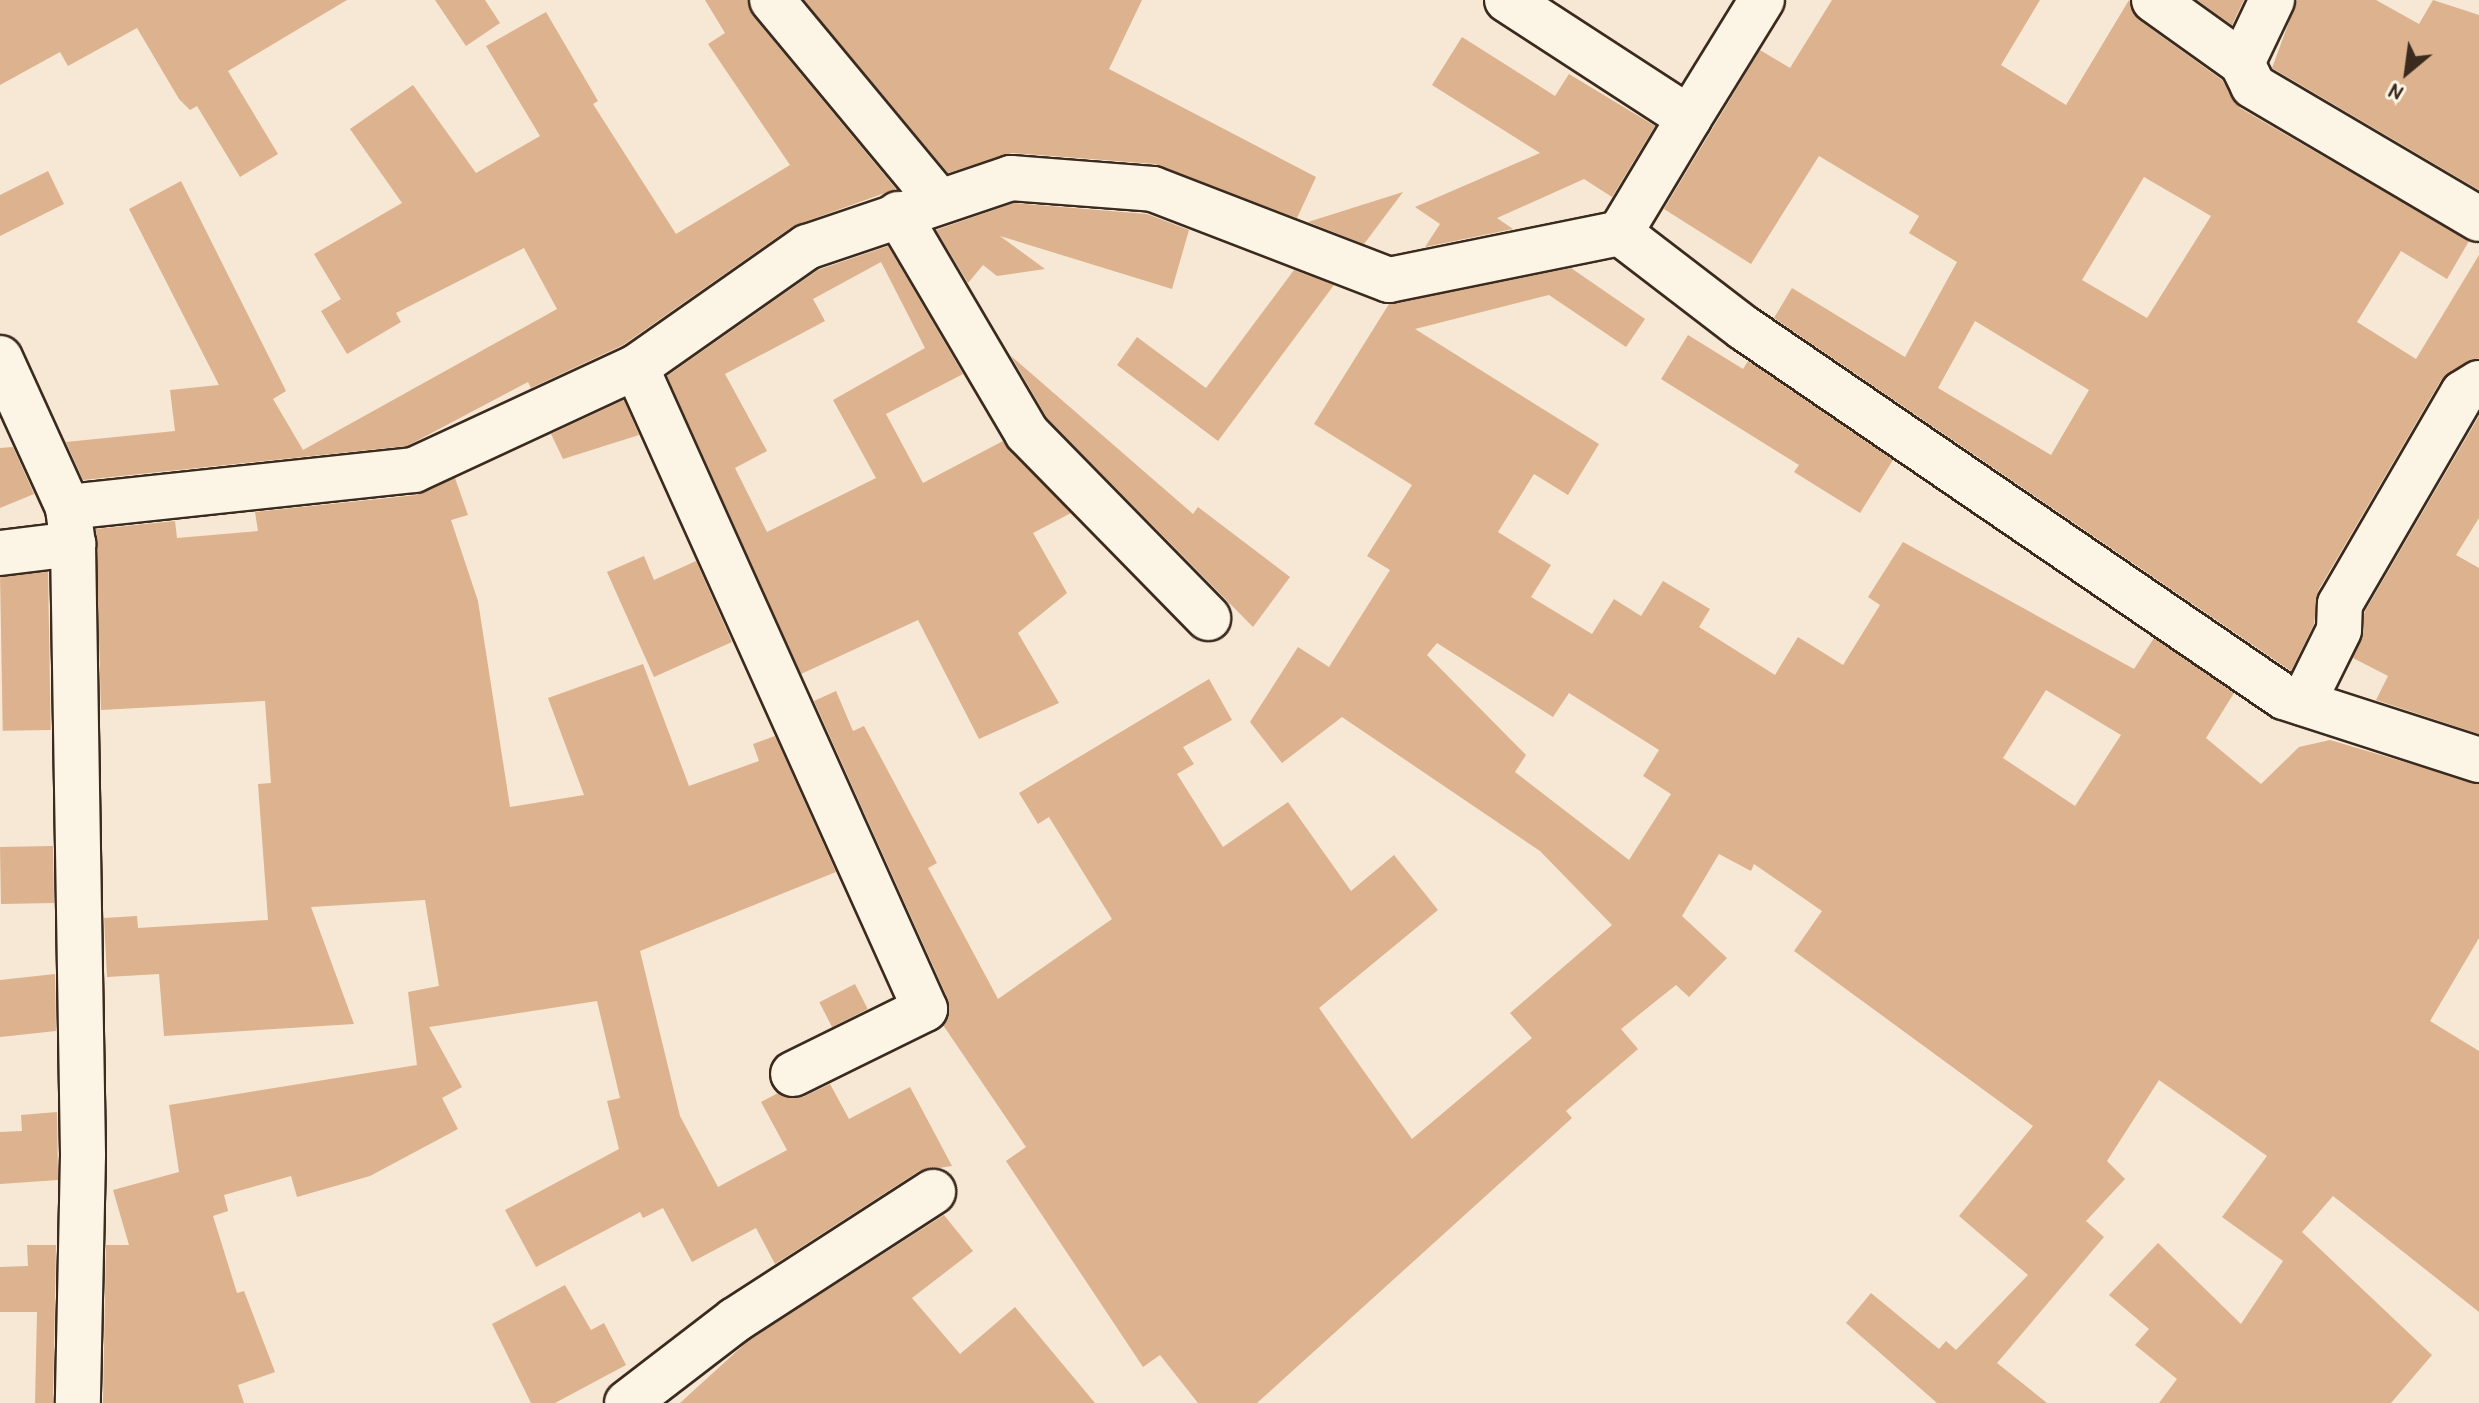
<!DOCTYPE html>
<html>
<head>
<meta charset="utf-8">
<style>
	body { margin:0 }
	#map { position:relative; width:2479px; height:1403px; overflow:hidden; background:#f6e8d4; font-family:"Patrick Hand",sans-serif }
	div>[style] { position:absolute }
	.building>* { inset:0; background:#ddb28e; transform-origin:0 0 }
	.roads { filter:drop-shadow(2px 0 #3b2a1e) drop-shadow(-2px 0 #3b2a1e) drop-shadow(0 2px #3b2a1e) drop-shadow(0 -2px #3b2a1e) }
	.minor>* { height:44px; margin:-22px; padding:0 22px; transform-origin:22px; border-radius:22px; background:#fcf5e5 }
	span { translate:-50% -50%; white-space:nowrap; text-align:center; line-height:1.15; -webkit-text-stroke:6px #fcf5e5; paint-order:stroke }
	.north { position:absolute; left:2367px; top:32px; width:80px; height:80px; -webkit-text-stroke:6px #fcf5e5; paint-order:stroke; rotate:209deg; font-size:22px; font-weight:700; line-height:32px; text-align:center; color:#3b2a1e }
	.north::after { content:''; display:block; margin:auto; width:28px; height:36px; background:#3b2a1e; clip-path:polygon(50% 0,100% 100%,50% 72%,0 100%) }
</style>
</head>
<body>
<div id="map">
	<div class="building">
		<div style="clip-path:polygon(0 0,347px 0,228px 71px,278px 154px,240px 177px,197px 106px,190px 110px,179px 99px,137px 28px,68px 66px,60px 52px,0 85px)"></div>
		<div style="clip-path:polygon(435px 0,485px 0,500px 23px,466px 46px)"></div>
		<div style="clip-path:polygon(705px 0,748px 0,753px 16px,896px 189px,793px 226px,623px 345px,531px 388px,528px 382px,407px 446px,83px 480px,66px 442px,175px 431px,170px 390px,219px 385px,129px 209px,181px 181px,286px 391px,273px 399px,303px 450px,557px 309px,524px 248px,396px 313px,401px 322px,347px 354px,321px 311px,341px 299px,314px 254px,402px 203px,350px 129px,413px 85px,476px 173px,540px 136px,486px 46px,546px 12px,598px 101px,593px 104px,676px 234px,790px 165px,708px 44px,725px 33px)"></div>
		<div style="clip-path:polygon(804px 0,1142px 0,1109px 69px,1316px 177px,1297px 218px,1155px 164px,1012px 153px,948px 173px)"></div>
		<div style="clip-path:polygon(evenodd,1832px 0,2040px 0,2001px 65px,2066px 105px,2129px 0,2139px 20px,2222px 80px,2240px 108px,2469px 241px,2447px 279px,2401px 251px,2357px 322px,2416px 359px,2479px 255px,2479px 358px,2441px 380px,2318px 591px,2314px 624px,2291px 671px,1774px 318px,1792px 288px,1905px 357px,1957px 262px,1909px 233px,1919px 216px,1819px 156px,1751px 264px,1664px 209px,1760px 50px,1790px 68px,1832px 0,2144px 177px,2211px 216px,2147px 318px,2082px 280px,2144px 177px,1832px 0,1975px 321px,2089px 390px,2051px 455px,1938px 388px,1975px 321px)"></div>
		<div style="clip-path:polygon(2197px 0,2244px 0,2232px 25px)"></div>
		<div style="clip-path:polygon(2297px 0,2376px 0,2419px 24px,2433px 0,2479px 15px,2479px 190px,2272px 68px)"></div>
		<div style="clip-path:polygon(1462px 37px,1555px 96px,1569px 74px,1655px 126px,1612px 197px,1584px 179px,1497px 218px,1513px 229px,1425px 247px,1440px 224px,1415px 207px,1540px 153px,1432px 85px)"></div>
		<div style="clip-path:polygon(48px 171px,64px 204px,0 236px,0 195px)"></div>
		<div style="clip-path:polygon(1403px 192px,1364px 244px,1308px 222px)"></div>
		<div style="clip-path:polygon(1014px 203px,1147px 214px,1189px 230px,1172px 289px,1000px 236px,1045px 269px,997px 276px,983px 265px,968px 283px,936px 230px)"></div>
		<div style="clip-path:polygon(evenodd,888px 246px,963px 374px,886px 414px,923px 483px,1003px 441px,1071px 513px,1033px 533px,1067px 593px,1018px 633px,1059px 703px,979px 739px,918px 620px,801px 674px,667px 376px,818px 270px,888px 246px,881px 262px,925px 348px,833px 400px,876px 478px,767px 532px,735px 468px,767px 451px,725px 374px,825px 321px,813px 299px,881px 262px)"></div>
		<div style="clip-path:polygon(evenodd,1571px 268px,1645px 319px,1626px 347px,1549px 295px,1415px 329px,1599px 444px,1568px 495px,1534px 474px,1498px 532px,1551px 565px,1531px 597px,1592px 634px,1614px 599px,1641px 616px,1663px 581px,1710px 609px,1699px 627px,1775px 675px,1798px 637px,1843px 665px,1880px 605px,1868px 597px,1903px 542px,2134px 669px,2154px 638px,2234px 693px,2206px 738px,2261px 784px,2299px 747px,2330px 740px,2479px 784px,2479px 938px,2430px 1021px,2479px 1051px,2479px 1312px,2333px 1196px,2302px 1232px,2432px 1355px,2391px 1403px,2159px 1403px,2177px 1379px,2135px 1345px,2149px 1329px,2109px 1295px,2158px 1243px,2241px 1324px,2283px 1261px,2222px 1217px,2267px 1156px,2159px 1080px,2107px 1161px,2125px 1179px,2086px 1221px,2104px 1237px,1997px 1363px,2047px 1403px,1937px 1403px,1846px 1323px,1871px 1293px,1939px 1349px,1946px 1341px,1956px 1350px,2028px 1275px,1959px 1216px,2033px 1126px,1794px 951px,1822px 911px,1754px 864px,1751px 871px,1719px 854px,1682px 916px,1727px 958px,1689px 997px,1676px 985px,1621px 1029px,1638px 1049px,1566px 1111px,1572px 1118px,1257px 1403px,1198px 1403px,1160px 1355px,1143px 1367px,1006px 1161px,1026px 1147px,943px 1025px,948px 999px,814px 701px,836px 691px,853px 731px,864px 726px,937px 863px,928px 868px,998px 999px,1112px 919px,1049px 817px,1038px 824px,1019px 793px,1209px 679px,1232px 720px,1183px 747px,1194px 764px,1177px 774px,1223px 847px,1288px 802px,1351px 891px,1394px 855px,1438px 910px,1319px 1008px,1412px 1139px,1532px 1038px,1510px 1013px,1612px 925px,1540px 851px,1342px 717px,1282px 763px,1250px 722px,1298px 647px,1329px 667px,1390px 570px,1367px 556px,1412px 485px,1314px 424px,1389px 304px,1571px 268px,1437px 643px,1553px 717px,1569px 693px,1659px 750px,1643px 776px,1671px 794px,1629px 860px,1515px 772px,1526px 755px,1427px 655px,1437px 643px,1571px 268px,2046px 690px,2121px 735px,2075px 806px,2003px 758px,2046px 690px)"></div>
		<div style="clip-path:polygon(1294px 270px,1334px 285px,1218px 441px,1117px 365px,1137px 337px,1206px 388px)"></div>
		<div style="clip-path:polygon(1688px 335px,1743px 369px,1748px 361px,1893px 460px,1860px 513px,1794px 472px,1799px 465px,1661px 379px)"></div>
		<div style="clip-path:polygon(1011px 356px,1193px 514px,1198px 507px,1290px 577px,1253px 627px,1047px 418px)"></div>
		<div style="clip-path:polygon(624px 400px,639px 435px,563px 459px,551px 434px)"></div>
		<div style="clip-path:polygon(2479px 416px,2479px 518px,2456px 555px,2479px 568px,2479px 734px,2376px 700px,2388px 676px,2353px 658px,2365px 611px)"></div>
		<div style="clip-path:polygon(13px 447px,34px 494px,0 508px,0 448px)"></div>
		<div style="clip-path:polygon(455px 478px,468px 515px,451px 520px,478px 601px,510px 807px,584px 795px,548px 698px,643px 664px,689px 786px,759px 761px,753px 744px,775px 736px,836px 872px,640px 951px,680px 1116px,718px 1187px,787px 1150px,761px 1102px,778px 1093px,803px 1097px,830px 1084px,849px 1119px,910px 1087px,952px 1166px,919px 1171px,775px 1264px,756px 1228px,692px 1262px,663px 1208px,643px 1218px,640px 1212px,536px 1267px,505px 1210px,619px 1149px,607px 1101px,620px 1098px,597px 1001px,429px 1027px,462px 1087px,442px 1098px,458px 1129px,370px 1176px,297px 1197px,291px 1176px,224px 1195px,228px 1211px,213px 1216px,237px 1293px,244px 1291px,275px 1372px,238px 1385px,244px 1403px,103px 1403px,106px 1245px,129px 1245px,113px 1190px,179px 1172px,169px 1105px,417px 1065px,408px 992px,439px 986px,425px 900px,311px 907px,354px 1024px,164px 1036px,159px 974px,107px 977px,104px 918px,137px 916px,138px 928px,268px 920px,258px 784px,271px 783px,265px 701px,101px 710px,96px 529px,175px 521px,177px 538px,258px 531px,255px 512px,417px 495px)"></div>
		<div style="clip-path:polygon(644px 556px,654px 580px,696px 561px,732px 642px,654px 677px,607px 572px)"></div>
		<div style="left:48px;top:572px;width:158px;height:48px;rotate:89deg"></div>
		<div style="left:53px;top:846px;width:57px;height:53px;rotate:89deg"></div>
		<div style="clip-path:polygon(55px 974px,56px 1031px,0 1037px,0 980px)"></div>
		<div style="left:855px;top:984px;width:28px;height:40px;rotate:63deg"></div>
		<div style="clip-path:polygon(57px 1112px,58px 1180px,0 1184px,0 1132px,22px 1131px,21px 1115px)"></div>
		<div style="clip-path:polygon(944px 1215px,973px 1251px,912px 1298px,960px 1354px,1015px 1307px,1095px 1403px,680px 1403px,749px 1340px)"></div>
		<div style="clip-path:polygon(27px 1245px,56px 1245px,53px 1403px,35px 1403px,37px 1312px,0 1312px,0 1267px,28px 1266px)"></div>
		<div style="clip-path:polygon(565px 1285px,591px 1330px,604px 1323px,626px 1365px,555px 1403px,531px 1403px,492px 1324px)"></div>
	</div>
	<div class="roads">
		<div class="minor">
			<div style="left:772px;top:0;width:259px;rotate:50.3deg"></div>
			<div style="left:2154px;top:0;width:108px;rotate:35.6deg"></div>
			<div style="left:2242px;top:63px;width:25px;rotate:64deg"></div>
			<div style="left:2253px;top:86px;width:262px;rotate:30.5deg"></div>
			<div style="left:2242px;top:63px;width:70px;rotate:-64.5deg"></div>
			<div style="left:1689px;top:118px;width:139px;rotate:-58.3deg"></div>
			<div style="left:898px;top:214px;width:254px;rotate:59.5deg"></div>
			<div style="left:1027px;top:433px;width:259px;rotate:45.6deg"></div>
			<div style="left:1620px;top:233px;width:156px;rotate:37.5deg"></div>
			<div style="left:1744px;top:328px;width:654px;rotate:34.35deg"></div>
			<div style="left:2284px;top:697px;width:205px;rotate:17.9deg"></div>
			<div style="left:0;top:358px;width:164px;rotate:65.5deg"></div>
			<div style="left:636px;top:367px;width:704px;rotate:65.76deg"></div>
			<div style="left:925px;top:1009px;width:147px;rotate:153.8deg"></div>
			<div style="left:73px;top:544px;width:611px;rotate:89.06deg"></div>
			<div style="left:83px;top:1155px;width:248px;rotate:91.2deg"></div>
			<div style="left:0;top:553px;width:74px;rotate:-7deg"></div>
			<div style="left:73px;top:544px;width:37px;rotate:-98deg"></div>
			<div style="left:68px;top:507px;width:348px;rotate:-6.1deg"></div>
			<div style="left:414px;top:470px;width:245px;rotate:-24.9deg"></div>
			<div style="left:636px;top:367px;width:209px;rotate:-35.1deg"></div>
			<div style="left:807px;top:247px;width:215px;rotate:-18.7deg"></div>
			<div style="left:1011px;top:178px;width:142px;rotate:4.4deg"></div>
			<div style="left:1153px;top:189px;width:253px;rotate:21.1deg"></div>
			<div style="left:1389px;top:280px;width:236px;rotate:-11.5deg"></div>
			<div style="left:1620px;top:233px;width:134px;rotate:-59deg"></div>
			<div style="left:1689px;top:118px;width:217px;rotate:-147deg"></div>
			<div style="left:2303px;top:703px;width:81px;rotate:-63.7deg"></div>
			<div style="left:2339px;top:630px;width:26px;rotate:-88deg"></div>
			<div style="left:2340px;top:604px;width:244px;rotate:-59.8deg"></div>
			<div style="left:2463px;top:393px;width:19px;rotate:-32deg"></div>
			<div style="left:627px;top:1403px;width:136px;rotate:-37.5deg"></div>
			<div style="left:735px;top:1320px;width:236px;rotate:-32.9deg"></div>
		</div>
	</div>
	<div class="north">N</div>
</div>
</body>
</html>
